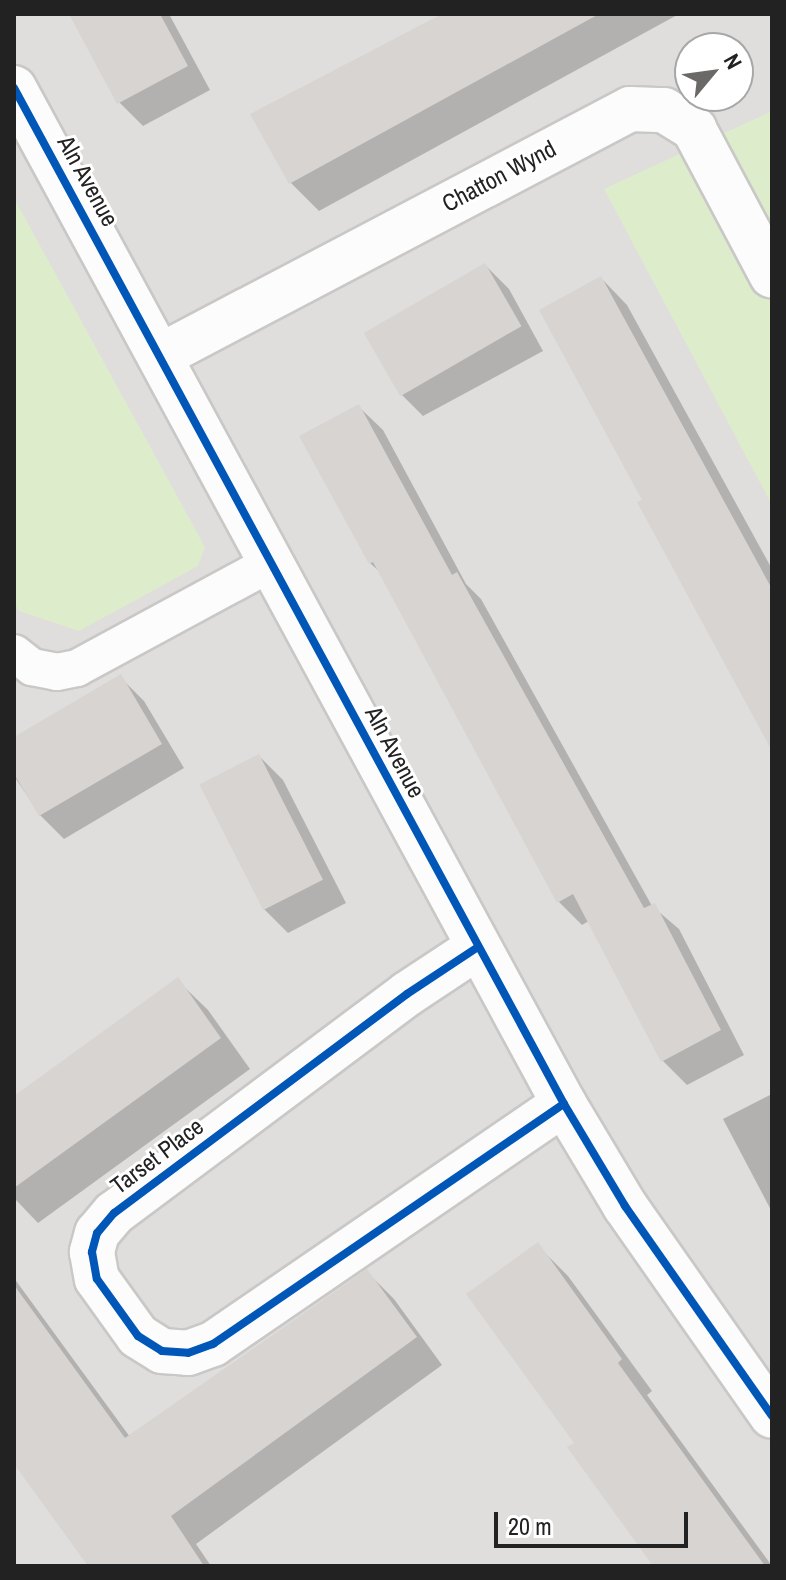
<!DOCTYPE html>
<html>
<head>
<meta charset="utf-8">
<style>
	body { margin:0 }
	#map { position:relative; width:786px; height:1580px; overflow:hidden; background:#f0eeeb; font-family:"Archivo Narrow",sans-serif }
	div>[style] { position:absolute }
	.residential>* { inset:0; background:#dfdedc }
	.grass>* { inset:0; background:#ddeccb }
	.shadow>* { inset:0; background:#0003 }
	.building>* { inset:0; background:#d7d4d2; transform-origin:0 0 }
	.roads { filter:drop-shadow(2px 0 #c9c8c7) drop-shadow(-2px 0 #c9c8c7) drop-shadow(0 2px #c9c8c7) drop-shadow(0 -2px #c9c8c7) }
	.service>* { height:36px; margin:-18px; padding:0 18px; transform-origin:18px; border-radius:18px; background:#fdfcfc }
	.minor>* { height:44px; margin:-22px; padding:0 22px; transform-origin:22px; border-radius:22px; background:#fdfcfc }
	.cycleway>* { height:8px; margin:-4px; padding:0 4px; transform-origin:4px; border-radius:4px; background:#0057b8 }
	span { translate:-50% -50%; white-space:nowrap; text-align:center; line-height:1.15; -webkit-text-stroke:6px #fff; paint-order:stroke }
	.street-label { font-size:24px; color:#222 }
	.frame { position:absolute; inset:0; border:16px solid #222; pointer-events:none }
	.north { position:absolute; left:674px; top:32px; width:80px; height:80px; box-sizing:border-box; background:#fff; border:2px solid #a7a7a7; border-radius:50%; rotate:61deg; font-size:22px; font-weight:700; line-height:32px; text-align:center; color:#222 }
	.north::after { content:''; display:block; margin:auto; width:28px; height:36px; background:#6a6968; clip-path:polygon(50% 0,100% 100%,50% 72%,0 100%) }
	.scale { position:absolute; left:494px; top:1512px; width:194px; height:36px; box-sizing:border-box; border:4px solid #222; border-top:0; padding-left:10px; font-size:24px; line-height:28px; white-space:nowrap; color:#222; -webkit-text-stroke:6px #fff; paint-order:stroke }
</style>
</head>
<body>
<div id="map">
	<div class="residential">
		<div style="clip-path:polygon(evenodd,14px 14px,772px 14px,772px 1566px,14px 1566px,14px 14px,690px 48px,738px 48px,738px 96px,690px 96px,690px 48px)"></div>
	</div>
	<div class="grass">
		<div style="clip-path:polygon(772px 111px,772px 505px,604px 189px)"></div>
		<div style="clip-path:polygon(14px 198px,205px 547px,198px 566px,79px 631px,19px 611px,14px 602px)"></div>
	</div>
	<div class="shadow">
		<div style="clip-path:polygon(71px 14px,169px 14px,210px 90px,143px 126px,119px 102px)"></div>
		<div style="clip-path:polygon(446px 14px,679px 14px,319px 211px,291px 183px,253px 115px)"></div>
		<div style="clip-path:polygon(485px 265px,509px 289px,543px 351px,423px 416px,399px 392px)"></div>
		<div style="clip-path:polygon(601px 278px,627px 305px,772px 569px,772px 746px,645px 500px)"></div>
		<div style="clip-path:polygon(359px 407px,383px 430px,466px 584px,481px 599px,652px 906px,679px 929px,744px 1055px,687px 1085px,663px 1061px,589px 921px,582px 925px,558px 901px,382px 574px,370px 563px)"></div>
		<div style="clip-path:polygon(120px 677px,144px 701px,184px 768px,64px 839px,40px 815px,14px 776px,14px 740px)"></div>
		<div style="clip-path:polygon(259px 756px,283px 780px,346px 903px,288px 933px,264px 909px)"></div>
		<div style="clip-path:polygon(177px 980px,208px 1010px,250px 1069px,38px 1223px,14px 1198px,14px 1098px)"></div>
		<div style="clip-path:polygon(772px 1094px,772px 1212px,723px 1119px)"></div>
		<div style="clip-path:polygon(537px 1245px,568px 1276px,652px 1391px,647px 1395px,772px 1566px,655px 1566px)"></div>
		<div style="clip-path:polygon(367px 1272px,394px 1299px,442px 1365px,196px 1544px,211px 1566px,138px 1566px,14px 1424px,14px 1278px,130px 1437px)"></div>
	</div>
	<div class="building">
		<div style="clip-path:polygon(69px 14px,160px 14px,188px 66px,117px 104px)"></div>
		<div style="clip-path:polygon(442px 14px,599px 14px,289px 184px,250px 114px)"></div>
		<div style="left:485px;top:263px;width:73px;height:140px;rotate:60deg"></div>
		<div style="clip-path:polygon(601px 276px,772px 589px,772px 751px,637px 502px,642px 500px,539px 310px)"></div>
		<div style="clip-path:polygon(359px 404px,452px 575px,457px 572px,644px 908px,655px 903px,721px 1030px,661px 1062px,573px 894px,557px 903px,373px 562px,369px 564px,299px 436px)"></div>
		<div style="clip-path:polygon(121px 674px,162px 744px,39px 816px,14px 774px,14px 737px)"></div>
		<div style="left:259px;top:754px;width:141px;height:67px;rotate:63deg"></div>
		<div style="clip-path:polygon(178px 977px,221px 1038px,14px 1188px,14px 1096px)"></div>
		<div style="clip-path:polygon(538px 1242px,622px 1359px,618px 1363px,765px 1566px,653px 1566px,567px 1447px,574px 1443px,466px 1294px)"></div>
		<div style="clip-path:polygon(367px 1269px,417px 1337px,171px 1516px,204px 1566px,88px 1566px,14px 1464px,14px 1285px,125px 1438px)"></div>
	</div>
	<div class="roads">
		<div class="service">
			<div style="left:14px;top:653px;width:23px;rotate:38deg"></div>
			<div style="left:32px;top:667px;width:25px;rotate:11deg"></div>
			<div style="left:57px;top:672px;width:20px;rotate:-11deg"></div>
			<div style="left:77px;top:668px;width:221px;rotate:-28.4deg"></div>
		</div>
		<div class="minor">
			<div style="left:14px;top:88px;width:1155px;rotate:61.57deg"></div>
			<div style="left:564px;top:1104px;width:119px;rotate:59.1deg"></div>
			<div style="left:625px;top:1206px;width:256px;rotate:55deg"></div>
			<div style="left:160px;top:356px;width:531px;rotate:-27.72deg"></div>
			<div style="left:630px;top:109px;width:34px;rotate:2deg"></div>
			<div style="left:664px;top:110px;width:36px;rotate:32deg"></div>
			<div style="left:694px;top:129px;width:166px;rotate:62deg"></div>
			<div style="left:478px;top:947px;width:85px;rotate:146.5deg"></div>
			<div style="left:407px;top:994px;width:366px;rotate:143.2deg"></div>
			<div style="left:114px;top:1213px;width:26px;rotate:130deg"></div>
			<div style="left:97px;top:1233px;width:20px;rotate:105deg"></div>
			<div style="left:92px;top:1252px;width:27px;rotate:80deg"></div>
			<div style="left:97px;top:1279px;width:70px;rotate:54.3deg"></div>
			<div style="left:138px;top:1336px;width:28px;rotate:32deg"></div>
			<div style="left:162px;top:1351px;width:26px;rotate:4deg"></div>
			<div style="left:188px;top:1353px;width:27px;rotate:-20deg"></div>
			<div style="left:213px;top:1344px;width:425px;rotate:-34.4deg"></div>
		</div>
	</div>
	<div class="cycleway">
		<div style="left:14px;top:88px;width:1155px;rotate:61.57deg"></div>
		<div style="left:564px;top:1104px;width:119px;rotate:59.1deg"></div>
		<div style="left:625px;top:1206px;width:256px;rotate:55deg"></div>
		<div style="left:478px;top:947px;width:85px;rotate:146.5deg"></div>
		<div style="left:407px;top:994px;width:366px;rotate:143.2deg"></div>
		<div style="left:114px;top:1213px;width:26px;rotate:130deg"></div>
		<div style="left:97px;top:1233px;width:20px;rotate:105deg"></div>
		<div style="left:92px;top:1252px;width:27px;rotate:80deg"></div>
		<div style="left:97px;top:1279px;width:70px;rotate:54.3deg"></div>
		<div style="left:138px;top:1336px;width:28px;rotate:32deg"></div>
		<div style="left:162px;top:1351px;width:26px;rotate:4deg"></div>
		<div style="left:188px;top:1353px;width:27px;rotate:-20deg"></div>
		<div style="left:213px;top:1344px;width:425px;rotate:-34.4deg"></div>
	</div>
	<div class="street-label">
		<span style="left:499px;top:176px;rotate:-28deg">Chatton Wynd</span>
		<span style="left:88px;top:181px;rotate:61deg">Aln Avenue</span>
		<span style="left:395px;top:752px;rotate:62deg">Aln Avenue</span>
		<span style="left:157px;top:1156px;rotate:-37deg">Tarset Place</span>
	</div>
	<div class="frame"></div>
	<div class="north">N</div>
	<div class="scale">20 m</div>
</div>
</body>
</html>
